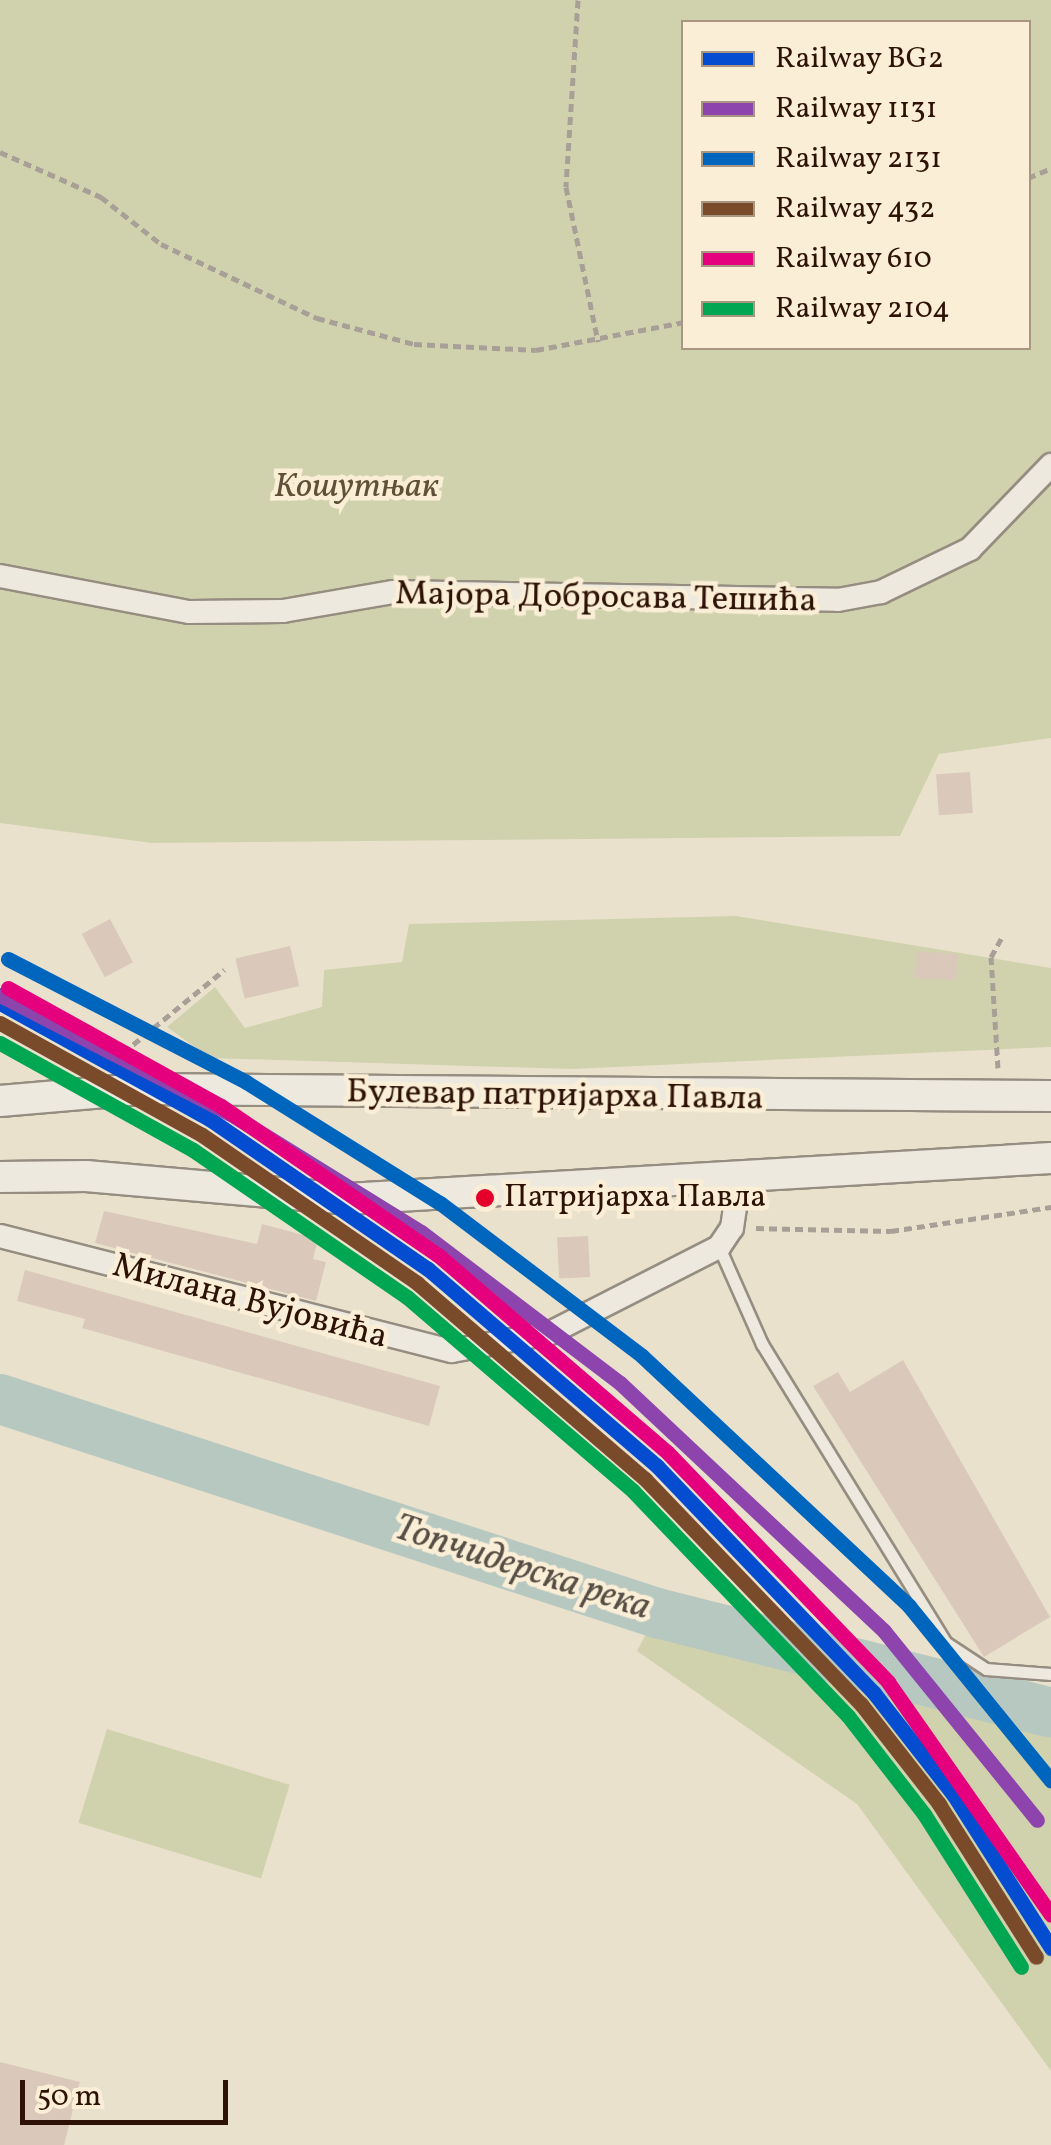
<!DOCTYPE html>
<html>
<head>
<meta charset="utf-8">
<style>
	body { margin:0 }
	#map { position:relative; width:1051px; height:2145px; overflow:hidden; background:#eae1cd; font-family:Vollkorn,serif }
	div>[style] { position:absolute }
	.green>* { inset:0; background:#d0d2ae; transform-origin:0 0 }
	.river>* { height:50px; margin:-25px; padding:0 25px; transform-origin:25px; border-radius:25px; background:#b7c8c1 }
	.building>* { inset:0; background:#dac9ba; transform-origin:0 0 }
	.path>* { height:5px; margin-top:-2.5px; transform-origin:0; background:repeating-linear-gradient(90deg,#a8a097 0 8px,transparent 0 13px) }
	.roads { filter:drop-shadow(2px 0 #968d81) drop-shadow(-2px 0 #968d81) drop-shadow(0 2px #968d81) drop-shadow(0 -2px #968d81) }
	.service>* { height:11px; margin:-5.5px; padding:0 5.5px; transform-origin:5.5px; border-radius:5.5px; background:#ede9df }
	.minor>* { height:22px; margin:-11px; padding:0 11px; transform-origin:11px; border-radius:11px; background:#ede9df }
	.secondary>* { height:30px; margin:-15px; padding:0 15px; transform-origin:15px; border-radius:15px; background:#ede9df }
	.rail-1>* { height:15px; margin:-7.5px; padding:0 7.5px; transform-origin:7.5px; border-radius:7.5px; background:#044cd0 }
	.rail-2>* { height:15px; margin:-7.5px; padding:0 7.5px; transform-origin:7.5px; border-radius:7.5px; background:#8e44ad }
	.rail-3>* { height:15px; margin:-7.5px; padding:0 7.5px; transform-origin:7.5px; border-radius:7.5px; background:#0065bd }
	.rail-4>* { height:15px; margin:-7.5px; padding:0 7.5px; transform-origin:7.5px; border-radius:7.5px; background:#7a4b2a }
	.rail-5>* { height:15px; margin:-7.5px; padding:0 7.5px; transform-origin:7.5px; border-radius:7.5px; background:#e5007d }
	.rail-6>* { height:15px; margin:-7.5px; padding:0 7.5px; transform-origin:7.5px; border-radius:7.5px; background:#00a651 }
	.dots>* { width:28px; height:28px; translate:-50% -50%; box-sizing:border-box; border:5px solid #faeed6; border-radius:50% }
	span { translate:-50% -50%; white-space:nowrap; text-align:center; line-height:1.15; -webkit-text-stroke:9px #faeed6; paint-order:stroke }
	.bus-label { font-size:32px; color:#2d1205 }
	.left { translate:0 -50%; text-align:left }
	.park-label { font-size:35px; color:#5e5137; font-style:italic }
	.street-label { font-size:35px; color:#2d1205 }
	.water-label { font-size:38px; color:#564e45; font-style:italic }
	.legend { position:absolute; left:681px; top:20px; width:350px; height:330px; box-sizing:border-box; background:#faeed6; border:2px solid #a89682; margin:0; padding:12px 18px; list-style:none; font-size:30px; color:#2d1205 }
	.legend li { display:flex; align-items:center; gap:20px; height:50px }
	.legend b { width:50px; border:2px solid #a89682 }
	.scale { position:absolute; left:20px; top:2080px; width:208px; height:45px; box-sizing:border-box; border:5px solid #2d1205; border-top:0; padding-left:12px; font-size:30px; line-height:35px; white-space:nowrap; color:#2d1205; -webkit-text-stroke:8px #faeed6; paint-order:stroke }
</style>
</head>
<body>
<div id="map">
	<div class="green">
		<div style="clip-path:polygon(evenodd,0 0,1051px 0,1051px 738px,939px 754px,900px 836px,152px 843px,0 823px,0 0,684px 22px,1028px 22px,1028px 348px,684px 348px,684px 22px)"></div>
		<div style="clip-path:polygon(736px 916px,1051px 968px,1051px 1047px,571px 1069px,210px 1058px,167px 1027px,215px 987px,245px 1028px,322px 1007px,324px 970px,402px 962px,409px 924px)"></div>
		<div style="clip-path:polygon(657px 1613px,1051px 1713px,1051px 2071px,857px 1804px,637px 1651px)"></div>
		<div style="left:107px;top:1729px;width:191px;height:98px;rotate:17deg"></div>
	</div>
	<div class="river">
		<div style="left:0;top:1399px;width:691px;rotate:18.04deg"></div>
		<div style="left:657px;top:1613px;width:406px;rotate:14.2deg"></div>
	</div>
	<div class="building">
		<div style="left:970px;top:772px;width:41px;height:34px;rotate:86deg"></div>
		<div style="left:110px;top:919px;width:49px;height:32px;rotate:62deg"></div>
		<div style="left:290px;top:946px;width:41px;height:56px;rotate:77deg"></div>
		<div style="left:916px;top:951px;width:42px;height:27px;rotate:4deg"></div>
		<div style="clip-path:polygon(104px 1211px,257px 1244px,262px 1224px,318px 1239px,313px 1259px,326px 1262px,316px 1301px,95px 1243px)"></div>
		<div style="left:588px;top:1236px;width:41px;height:31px;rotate:87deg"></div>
		<div style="clip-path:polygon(25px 1270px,440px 1386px,429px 1426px,82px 1328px,85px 1319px,17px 1301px)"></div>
		<div style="clip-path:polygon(903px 1360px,1050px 1617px,984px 1657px,813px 1386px,838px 1372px,850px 1392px)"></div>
		<div style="clip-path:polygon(0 2062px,80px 2082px,64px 2145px,0 2145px)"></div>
	</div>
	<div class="path">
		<div style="left:578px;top:0;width:187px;rotate:93.7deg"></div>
		<div style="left:566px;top:187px;width:158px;rotate:78.3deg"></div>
		<div style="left:0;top:152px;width:111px;rotate:24deg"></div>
		<div style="left:101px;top:197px;width:76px;rotate:38.1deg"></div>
		<div style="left:161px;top:244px;width:173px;rotate:25.4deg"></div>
		<div style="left:317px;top:318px;width:100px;rotate:15deg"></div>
		<div style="left:414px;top:344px;width:122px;rotate:2.8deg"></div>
		<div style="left:536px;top:350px;width:151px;rotate:-10.7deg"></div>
		<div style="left:1028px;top:178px;width:25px;rotate:-23deg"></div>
		<div style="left:113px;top:1061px;width:144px;rotate:-39.3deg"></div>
		<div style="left:998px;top:1068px;width:111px;rotate:-93.6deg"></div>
		<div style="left:991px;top:957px;width:23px;rotate:-61deg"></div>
		<div style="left:756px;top:1228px;width:135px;rotate:1.3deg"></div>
		<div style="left:891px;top:1231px;width:162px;rotate:-8.5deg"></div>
	</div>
	<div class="roads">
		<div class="service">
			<div style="left:719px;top:1247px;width:106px;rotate:66.1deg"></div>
			<div style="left:762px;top:1344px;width:350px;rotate:58.4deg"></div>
			<div style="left:945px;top:1642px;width:49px;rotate:33.4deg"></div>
			<div style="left:986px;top:1669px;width:65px;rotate:4.4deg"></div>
		</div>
		<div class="minor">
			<div style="left:0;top:576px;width:192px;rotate:10.8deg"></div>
			<div style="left:189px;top:612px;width:94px;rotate:-0.6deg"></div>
			<div style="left:283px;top:611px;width:112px;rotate:-9.8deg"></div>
			<div style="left:393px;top:592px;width:445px;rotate:1deg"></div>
			<div style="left:838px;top:600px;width:44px;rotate:-10.5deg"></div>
			<div style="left:881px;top:592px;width:99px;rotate:-25.8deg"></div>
			<div style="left:970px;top:549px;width:117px;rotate:-46deg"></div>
			<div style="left:0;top:1236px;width:466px;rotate:14.3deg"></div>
			<div style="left:452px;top:1351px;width:100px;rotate:-10.4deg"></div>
			<div style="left:550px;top:1333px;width:190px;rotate:-27deg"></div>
			<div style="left:719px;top:1247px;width:23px;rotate:-56deg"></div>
			<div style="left:732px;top:1228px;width:55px;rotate:-81.6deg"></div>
		</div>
		<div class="secondary">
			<div style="left:0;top:1101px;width:140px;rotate:-4.9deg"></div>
			<div style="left:139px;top:1089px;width:912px;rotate:0.44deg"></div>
			<div style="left:0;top:1177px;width:86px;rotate:-0.7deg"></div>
			<div style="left:86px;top:1176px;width:262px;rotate:5deg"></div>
			<div style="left:347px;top:1199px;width:705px;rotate:-3.33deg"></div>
		</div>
	</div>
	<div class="rail-1">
		<div style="left:0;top:1003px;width:241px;rotate:29deg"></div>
		<div style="left:211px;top:1120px;width:263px;rotate:34.5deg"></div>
		<div style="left:428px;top:1269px;width:302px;rotate:40.7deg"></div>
		<div style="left:657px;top:1466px;width:314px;rotate:46.3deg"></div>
		<div style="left:874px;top:1693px;width:128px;rotate:52deg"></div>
		<div style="left:953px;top:1794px;width:183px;rotate:57.5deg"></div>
	</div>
	<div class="rail-2">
		<div style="left:0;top:995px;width:258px;rotate:27.3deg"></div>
		<div style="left:229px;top:1113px;width:226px;rotate:31.8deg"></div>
		<div style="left:421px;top:1232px;width:250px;rotate:37.2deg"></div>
		<div style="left:620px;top:1383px;width:362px;rotate:43.2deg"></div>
		<div style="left:884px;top:1631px;width:243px;rotate:51deg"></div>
	</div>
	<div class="rail-3">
		<div style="left:8px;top:959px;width:268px;rotate:27.3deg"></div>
		<div style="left:246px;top:1082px;width:229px;rotate:32deg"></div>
		<div style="left:440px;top:1203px;width:253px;rotate:37.1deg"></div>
		<div style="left:642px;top:1356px;width:366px;rotate:43.1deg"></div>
		<div style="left:909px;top:1606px;width:225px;rotate:50.9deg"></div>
	</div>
	<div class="rail-4">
		<div style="left:0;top:1023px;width:231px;rotate:29deg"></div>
		<div style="left:202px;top:1135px;width:261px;rotate:34.5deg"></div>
		<div style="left:417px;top:1283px;width:301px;rotate:40.7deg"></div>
		<div style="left:645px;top:1479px;width:312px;rotate:46.2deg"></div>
		<div style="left:861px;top:1704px;width:127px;rotate:52deg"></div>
		<div style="left:939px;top:1804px;width:181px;rotate:57.6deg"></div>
	</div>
	<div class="rail-5">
		<div style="left:8px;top:988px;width:244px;rotate:29deg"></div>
		<div style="left:221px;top:1106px;width:263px;rotate:34.5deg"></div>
		<div style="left:438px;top:1255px;width:303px;rotate:40.7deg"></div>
		<div style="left:668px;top:1453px;width:318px;rotate:46.1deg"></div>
		<div style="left:888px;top:1682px;width:284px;rotate:55deg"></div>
	</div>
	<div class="rail-6">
		<div style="left:0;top:1043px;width:221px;rotate:29deg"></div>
		<div style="left:193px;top:1150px;width:260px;rotate:34.5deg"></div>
		<div style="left:407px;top:1297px;width:298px;rotate:40.6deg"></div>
		<div style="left:633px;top:1491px;width:311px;rotate:46.3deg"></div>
		<div style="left:848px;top:1716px;width:124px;rotate:52.2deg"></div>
		<div style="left:924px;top:1814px;width:181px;rotate:57.6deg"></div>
	</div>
	<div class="dots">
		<div style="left:485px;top:1198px;background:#e4002b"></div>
	</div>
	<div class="bus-label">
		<span class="left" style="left:504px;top:1198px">Патријарха Павла</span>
	</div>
	<div class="park-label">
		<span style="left:356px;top:487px">Кошутњак</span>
	</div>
	<div class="street-label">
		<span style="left:606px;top:598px;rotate:1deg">Мајора Добросава Тешића</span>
		<span style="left:555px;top:1096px;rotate:1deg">Булевар патријарха Павла</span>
		<span style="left:250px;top:1302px;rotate:15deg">Милана Вујовића</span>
	</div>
	<div class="water-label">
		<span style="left:522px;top:1569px;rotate:18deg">Топчидерска река</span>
	</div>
	<ul class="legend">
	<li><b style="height:12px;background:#044cd0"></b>Railway BG2</li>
	<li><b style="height:12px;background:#8e44ad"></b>Railway 1131</li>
	<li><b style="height:12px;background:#0065bd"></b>Railway 2131</li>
	<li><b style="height:12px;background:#7a4b2a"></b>Railway 432</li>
	<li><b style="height:12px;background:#e5007d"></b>Railway 610</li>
	<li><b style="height:12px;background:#00a651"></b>Railway 2104</li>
	</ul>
	<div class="scale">50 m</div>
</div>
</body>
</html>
